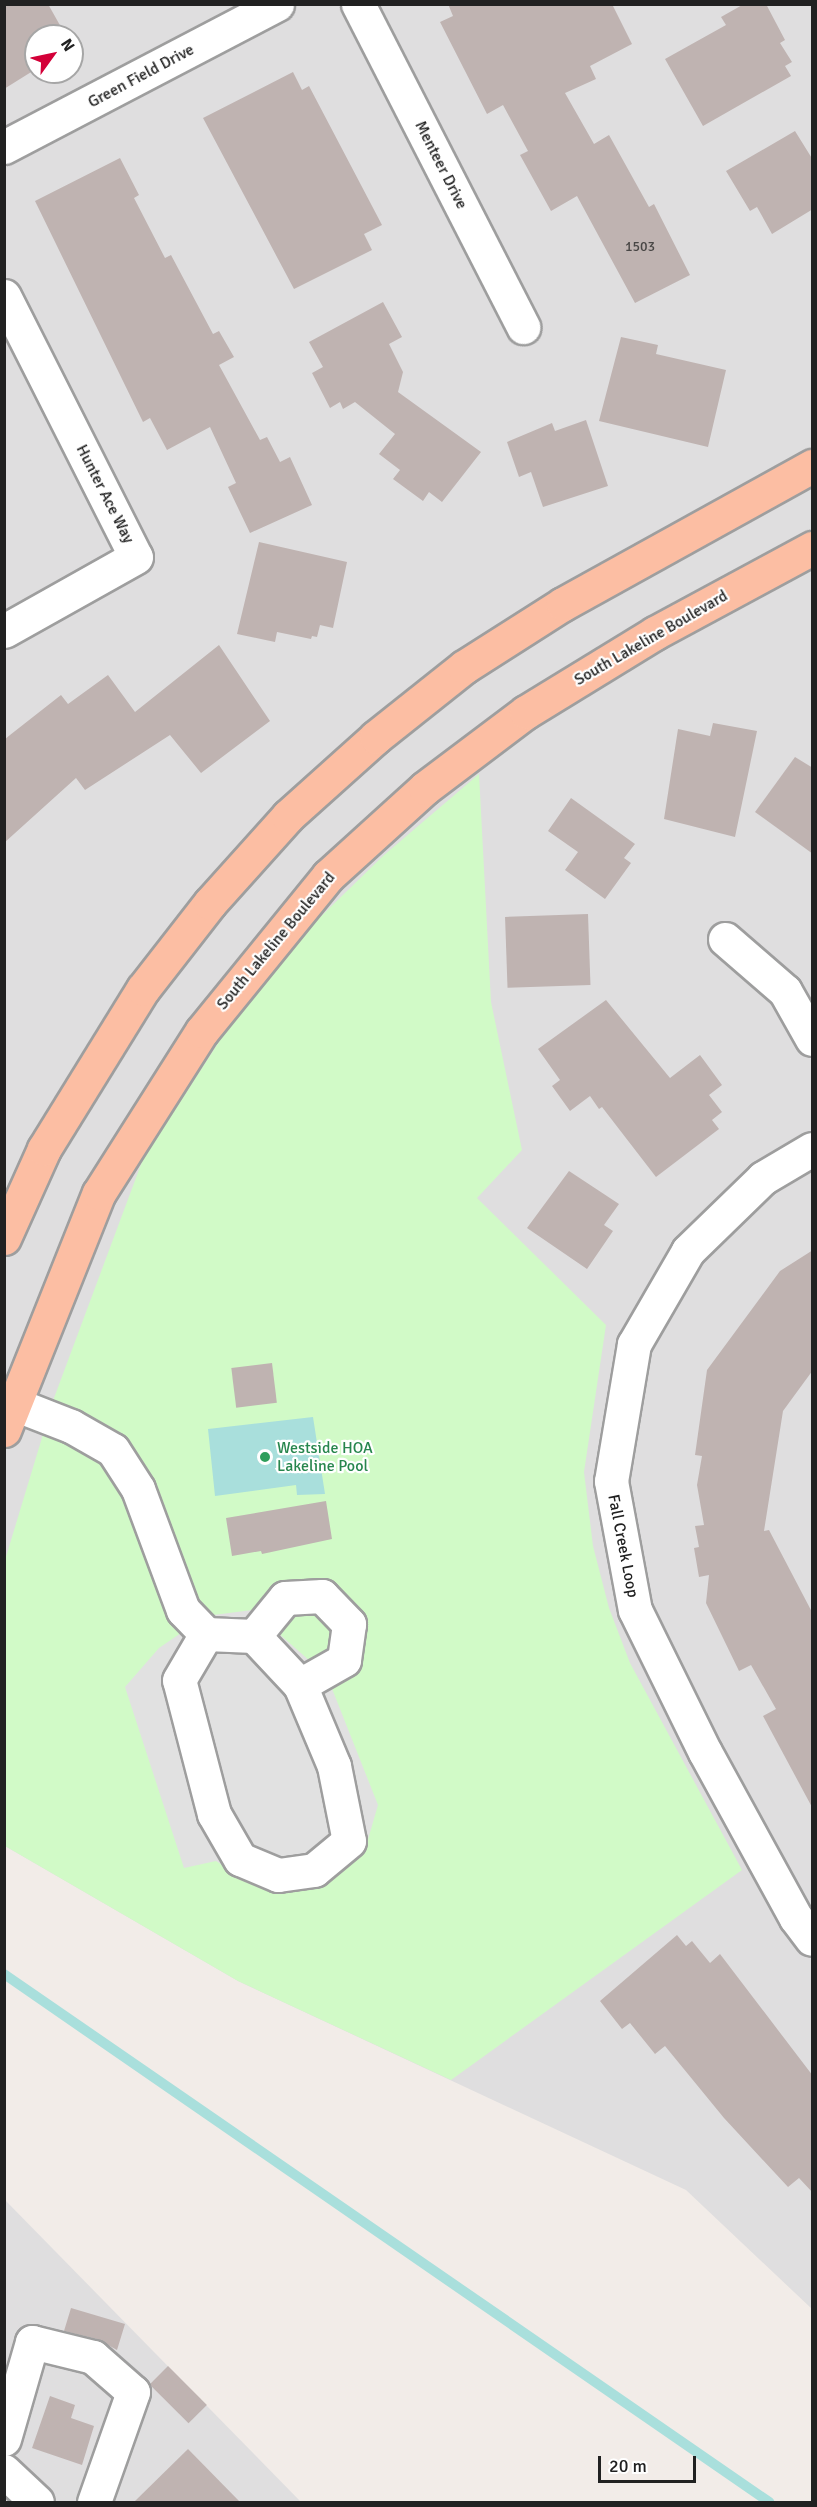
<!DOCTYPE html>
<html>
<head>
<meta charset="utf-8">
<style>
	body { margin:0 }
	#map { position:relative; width:817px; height:2507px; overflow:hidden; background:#f2ece8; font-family:Signika,sans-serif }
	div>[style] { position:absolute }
	.residential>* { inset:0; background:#dfdedf }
	.park>* { inset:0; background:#d1fac7 }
	.parking>* { inset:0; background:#e1e1e1 }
	.water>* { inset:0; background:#a9dfdc }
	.stream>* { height:10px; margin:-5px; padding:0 5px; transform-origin:5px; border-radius:5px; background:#a9dfdc }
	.building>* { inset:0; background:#bfb3b1; transform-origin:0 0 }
	.roads { filter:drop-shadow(2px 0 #9e9e9e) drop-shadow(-2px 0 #9e9e9e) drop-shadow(0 2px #9e9e9e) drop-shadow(0 -2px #9e9e9e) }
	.minor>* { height:33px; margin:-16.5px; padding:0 16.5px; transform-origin:16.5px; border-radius:16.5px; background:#fff }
	.major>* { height:33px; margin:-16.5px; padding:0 16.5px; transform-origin:16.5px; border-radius:16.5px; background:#fcbea3 }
	.dots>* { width:16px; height:16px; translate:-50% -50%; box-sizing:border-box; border:3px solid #fff; border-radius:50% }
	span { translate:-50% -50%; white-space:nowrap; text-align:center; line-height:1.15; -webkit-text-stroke:4.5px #fff; paint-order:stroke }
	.number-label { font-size:14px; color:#484645 }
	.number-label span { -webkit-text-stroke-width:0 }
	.street-label { font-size:16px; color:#212121 }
	.leisure-label { font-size:16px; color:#27864d }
	.left { translate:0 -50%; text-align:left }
	.frame { position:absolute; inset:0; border:6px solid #212121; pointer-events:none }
	.north { position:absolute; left:24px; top:24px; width:60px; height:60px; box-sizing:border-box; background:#fff; border:2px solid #a6a6a6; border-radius:50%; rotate:57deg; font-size:16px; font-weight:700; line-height:24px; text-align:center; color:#212121 }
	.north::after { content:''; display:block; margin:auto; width:21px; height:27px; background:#d30038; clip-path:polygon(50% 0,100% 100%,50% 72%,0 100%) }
	.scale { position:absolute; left:598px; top:2456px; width:98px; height:27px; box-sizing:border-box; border:3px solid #212121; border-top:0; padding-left:8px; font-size:18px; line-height:21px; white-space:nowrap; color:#212121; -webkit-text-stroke:4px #fff; paint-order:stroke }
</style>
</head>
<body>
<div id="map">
	<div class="residential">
		<div style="clip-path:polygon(evenodd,5px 5px,812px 5px,812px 2309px,686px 2190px,238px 1981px,5px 1846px,5px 5px,36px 36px,72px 36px,72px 72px,36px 72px,36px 36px)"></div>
		<div style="clip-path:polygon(5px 2200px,301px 2502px,5px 2502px)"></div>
	</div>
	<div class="park">
		<div style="clip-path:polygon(479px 774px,491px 1002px,522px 1150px,477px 1198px,606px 1325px,584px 1472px,593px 1546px,609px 1608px,630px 1663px,742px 1870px,451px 2080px,238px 1981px,5px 1846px,5px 1560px,54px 1398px,143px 1159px,224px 1034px,310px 927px,383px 856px)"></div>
	</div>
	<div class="parking">
		<div style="clip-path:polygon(252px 1610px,327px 1676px,378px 1805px,364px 1853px,296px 1879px,238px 1875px,216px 1861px,184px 1868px,125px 1687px,159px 1648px,206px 1616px)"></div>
	</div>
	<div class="water">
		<div style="clip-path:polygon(313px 1417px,325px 1494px,297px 1495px,296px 1485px,215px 1496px,208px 1429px)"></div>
	</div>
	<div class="stream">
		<div style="left:4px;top:1974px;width:930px;rotate:34.61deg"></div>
	</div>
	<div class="building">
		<div style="clip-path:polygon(4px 4px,48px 4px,66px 36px,36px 36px,36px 69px,4px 89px)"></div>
		<div style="clip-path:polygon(448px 4px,612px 4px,632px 44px,590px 66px,596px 79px,565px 93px,594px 144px,609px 135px,649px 207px,654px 204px,690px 275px,635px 303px,577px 196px,551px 211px,520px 155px,528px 151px,503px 105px,487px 114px,440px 22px,453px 16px)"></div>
		<div style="clip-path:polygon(744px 4px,766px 4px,785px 40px,780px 43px,792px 62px,785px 66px,791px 76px,703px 126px,665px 59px,726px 25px,721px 17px)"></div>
		<div style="clip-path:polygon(293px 72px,302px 90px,309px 86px,382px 225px,364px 234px,372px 250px,294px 289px,203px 118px)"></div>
		<div style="clip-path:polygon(795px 131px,813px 160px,813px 209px,772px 234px,757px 207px,750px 211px,726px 171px)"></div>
		<div style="clip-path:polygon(120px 158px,139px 195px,134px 198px,165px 258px,171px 255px,213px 334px,219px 331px,234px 357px,219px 365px,260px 440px,267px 437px,280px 462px,290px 457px,312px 505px,250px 533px,228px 487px,236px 483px,210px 427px,167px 450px,150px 418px,143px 422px,35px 201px)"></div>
		<div style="clip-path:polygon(383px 302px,402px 337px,389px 344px,403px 372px,398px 392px,481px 452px,442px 502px,429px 492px,423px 501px,393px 479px,400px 470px,379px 454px,395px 434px,355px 402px,343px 409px,340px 402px,330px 408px,312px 373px,323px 367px,309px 342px)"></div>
		<div style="clip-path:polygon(621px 337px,658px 345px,656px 354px,726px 370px,708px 447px,599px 421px)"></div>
		<div style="clip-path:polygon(586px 420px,608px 486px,543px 507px,531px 472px,519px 477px,507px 442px,552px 423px,555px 431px)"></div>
		<div style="clip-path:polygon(259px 542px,347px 562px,333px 628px,320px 625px,317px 637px,312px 636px,311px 639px,277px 632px,275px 642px,237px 634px)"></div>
		<div style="clip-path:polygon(219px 645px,270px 721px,201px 773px,170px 735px,85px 790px,76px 778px,4px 843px,4px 740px,10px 735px,61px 695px,68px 704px,108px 675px,135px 712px)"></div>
		<div style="clip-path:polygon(713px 723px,757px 731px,735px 837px,664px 819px,678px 729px,710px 736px)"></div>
		<div style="clip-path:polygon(795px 757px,813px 768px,813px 854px,755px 812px)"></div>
		<div style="clip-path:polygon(571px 798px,635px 844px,624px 858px,631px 863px,605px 899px,565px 870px,578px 852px,548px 831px)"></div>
		<div style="left:588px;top:914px;width:71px;height:83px;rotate:88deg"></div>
		<div style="clip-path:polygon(606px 1000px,670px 1078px,700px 1055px,722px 1085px,709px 1095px,722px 1112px,712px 1120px,719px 1129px,656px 1177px,602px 1107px,599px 1109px,590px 1096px,570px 1111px,552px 1086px,560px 1080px,538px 1049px)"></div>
		<div style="clip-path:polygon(569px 1171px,619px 1204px,604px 1225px,613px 1231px,587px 1269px,527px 1228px)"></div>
		<div style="clip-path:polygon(813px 1250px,813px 1370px,783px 1411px,764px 1531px,769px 1530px,813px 1614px,813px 1809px,763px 1716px,776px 1709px,751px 1665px,739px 1671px,706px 1603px,709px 1575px,699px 1577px,694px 1548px,699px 1547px,695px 1526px,704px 1525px,697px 1485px,702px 1456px,695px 1455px,707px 1370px,780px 1271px)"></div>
		<div style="left:272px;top:1363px;width:40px;height:41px;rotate:83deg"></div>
		<div style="clip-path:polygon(326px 1501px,332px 1539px,262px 1554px,261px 1551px,232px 1556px,226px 1518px)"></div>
		<div style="clip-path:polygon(677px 1935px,686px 1946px,692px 1941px,710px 1963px,720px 1954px,813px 2076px,813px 2193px,799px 2178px,788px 2187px,724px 2118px,665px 2046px,655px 2054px,630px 2023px,622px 2029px,600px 2001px)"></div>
		<div style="clip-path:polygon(71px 2308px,125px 2324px,117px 2350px,97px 2339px,64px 2331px)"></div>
		<div style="left:168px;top:2366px;width:55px;height:26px;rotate:45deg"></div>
		<div style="clip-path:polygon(50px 2396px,75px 2405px,71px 2418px,94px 2426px,82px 2465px,32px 2448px)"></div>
		<div style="clip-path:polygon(188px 2449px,240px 2502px,134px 2502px)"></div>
	</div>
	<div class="roads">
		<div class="minor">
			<div style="left:358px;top:4px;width:363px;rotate:62.9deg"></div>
			<div style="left:4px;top:147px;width:308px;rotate:-27.6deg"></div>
			<div style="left:4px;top:296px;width:292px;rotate:63.2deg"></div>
			<div style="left:136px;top:557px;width:151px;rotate:150.7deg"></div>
			<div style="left:725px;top:939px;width:79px;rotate:40.9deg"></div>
			<div style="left:785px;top:991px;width:55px;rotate:60.6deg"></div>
			<div style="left:812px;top:1149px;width:57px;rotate:149.4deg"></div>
			<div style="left:763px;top:1178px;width:105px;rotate:135.8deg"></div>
			<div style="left:688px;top:1251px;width:108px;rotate:120.1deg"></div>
			<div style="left:634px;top:1344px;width:139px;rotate:99.5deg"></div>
			<div style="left:611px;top:1481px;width:131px;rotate:79.5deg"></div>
			<div style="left:635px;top:1610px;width:158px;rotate:63.8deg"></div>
			<div style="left:705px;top:1752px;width:189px;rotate:61.3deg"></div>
			<div style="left:796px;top:1918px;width:26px;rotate:53deg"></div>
			<div style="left:4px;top:1400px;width:72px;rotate:21.2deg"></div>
			<div style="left:71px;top:1426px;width:48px;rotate:29.7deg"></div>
			<div style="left:113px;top:1450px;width:46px;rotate:57.3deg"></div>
			<div style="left:138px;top:1489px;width:129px;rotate:69.6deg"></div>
			<div style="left:183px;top:1610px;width:33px;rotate:46deg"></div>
			<div style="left:206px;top:1634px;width:48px;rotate:2.4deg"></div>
			<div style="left:254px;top:1636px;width:67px;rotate:46.8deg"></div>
			<div style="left:300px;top:1685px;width:88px;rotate:67.2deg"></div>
			<div style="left:334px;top:1766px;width:76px;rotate:78.7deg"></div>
			<div style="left:349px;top:1841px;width:45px;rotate:140.4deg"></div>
			<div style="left:314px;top:1870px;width:36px;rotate:172deg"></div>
			<div style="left:278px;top:1875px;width:41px;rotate:-157.2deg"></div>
			<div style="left:240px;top:1859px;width:52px;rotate:-120deg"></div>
			<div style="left:214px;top:1814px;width:138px;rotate:-104.6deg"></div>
			<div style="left:179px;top:1680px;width:53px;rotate:-59.6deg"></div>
			<div style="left:254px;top:1636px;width:49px;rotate:-50.8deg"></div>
			<div style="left:285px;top:1598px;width:37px;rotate:-3deg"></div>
			<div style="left:322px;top:1596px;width:39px;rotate:46deg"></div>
			<div style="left:349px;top:1624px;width:36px;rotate:98deg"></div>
			<div style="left:344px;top:1660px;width:51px;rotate:150.4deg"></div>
			<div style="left:4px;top:2439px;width:101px;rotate:-73.9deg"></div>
			<div style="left:32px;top:2342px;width:63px;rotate:13.8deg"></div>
			<div style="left:93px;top:2357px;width:53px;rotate:41.2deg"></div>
			<div style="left:133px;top:2392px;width:117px;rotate:109.5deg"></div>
			<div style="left:4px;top:2471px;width:45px;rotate:43.2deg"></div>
		</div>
		<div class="major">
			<div style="left:4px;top:1238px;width:98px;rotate:-65.8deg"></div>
			<div style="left:44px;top:1149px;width:188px;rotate:-58.3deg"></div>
			<div style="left:143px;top:989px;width:109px;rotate:-52.1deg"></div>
			<div style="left:210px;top:903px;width:117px;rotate:-48.1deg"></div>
			<div style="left:288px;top:816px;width:118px;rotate:-41.9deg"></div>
			<div style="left:376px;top:737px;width:112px;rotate:-38.5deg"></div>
			<div style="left:464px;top:667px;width:117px;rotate:-32.5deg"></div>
			<div style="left:563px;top:604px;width:285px;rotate:-29deg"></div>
			<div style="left:4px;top:1430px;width:255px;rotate:-68.2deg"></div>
			<div style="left:99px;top:1193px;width:192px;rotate:-57.6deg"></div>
			<div style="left:202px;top:1031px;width:200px;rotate:-50.9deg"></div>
			<div style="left:328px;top:876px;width:131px;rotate:-42.2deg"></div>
			<div style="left:425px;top:788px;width:126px;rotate:-37deg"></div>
			<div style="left:526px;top:712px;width:151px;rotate:-31.5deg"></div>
			<div style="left:655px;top:633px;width:179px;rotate:-28.4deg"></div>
		</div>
	</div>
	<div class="dots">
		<div style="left:265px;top:1457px;background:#2e9e5b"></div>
	</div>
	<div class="number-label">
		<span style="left:640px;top:247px">1503</span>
	</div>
	<div class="street-label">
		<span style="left:141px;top:76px;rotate:-28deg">Green Field Drive</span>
		<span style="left:441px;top:165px;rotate:63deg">Menteer Drive</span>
		<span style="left:105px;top:494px;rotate:63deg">Hunter Ace Way</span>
		<span style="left:651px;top:638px;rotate:-30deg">South Lakeline Boulevard</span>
		<span style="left:276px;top:941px;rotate:-50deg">South Lakeline Boulevard</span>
		<span style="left:623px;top:1546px;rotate:79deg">Fall Creek Loop</span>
	</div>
	<div class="leisure-label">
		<span class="left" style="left:277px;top:1457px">Westside HOA<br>Lakeline Pool</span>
	</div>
	<div class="frame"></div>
	<div class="north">N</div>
	<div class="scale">20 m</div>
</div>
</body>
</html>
